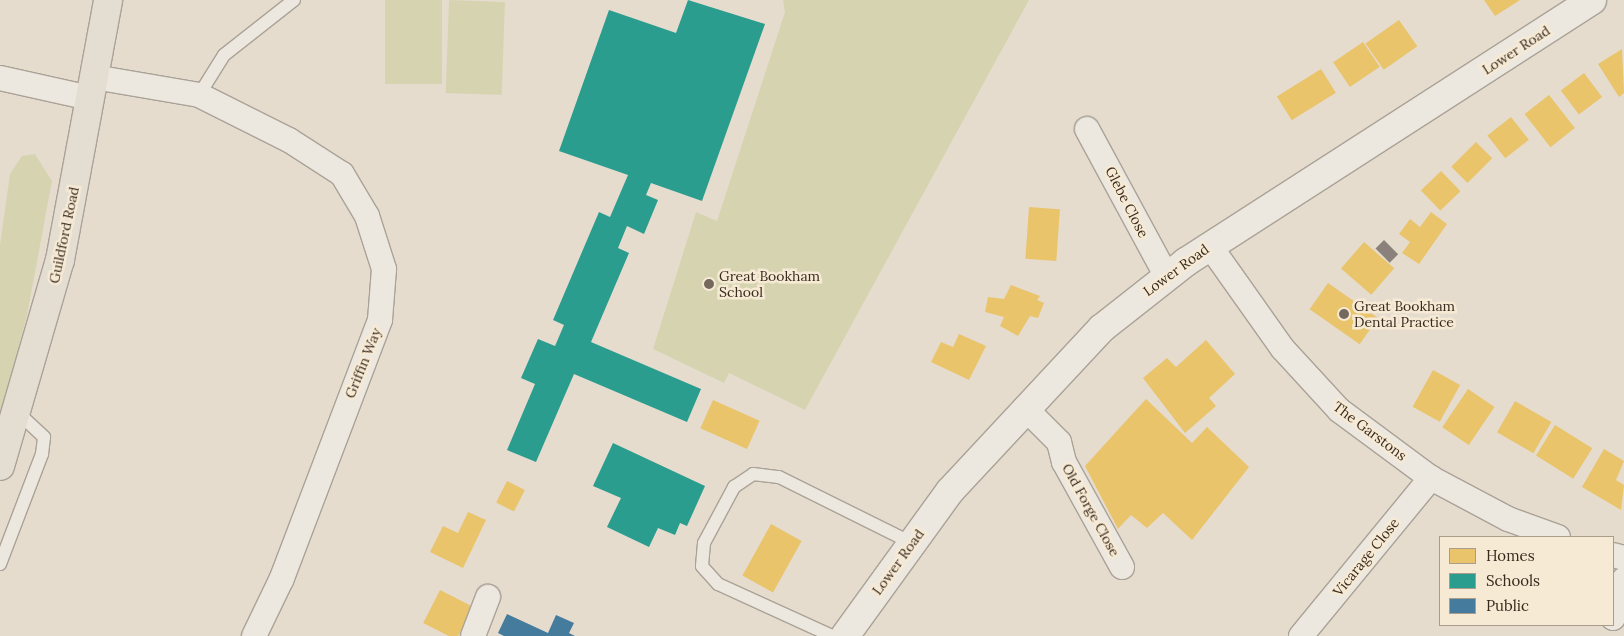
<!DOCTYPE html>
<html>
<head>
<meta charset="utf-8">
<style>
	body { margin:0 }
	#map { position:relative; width:1624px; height:636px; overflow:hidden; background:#e5dcce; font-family:Lora,serif }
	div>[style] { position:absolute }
	.green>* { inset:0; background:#d6d4b0; transform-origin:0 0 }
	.homes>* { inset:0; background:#e9c46a; transform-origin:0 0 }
	.schools>* { inset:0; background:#2a9d8f }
	.public>* { inset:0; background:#457b9d }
	.industry>* { inset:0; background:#8a817c; transform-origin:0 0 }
	.roads { filter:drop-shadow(1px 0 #aaa297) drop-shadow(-1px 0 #aaa297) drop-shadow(0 1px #aaa297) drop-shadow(0 -1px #aaa297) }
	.service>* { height:12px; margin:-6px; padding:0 6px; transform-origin:6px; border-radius:6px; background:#ede8df }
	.minor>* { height:24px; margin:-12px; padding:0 12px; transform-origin:12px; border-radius:12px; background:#ede8df }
	.tertiary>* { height:28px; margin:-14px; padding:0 14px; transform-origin:14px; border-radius:14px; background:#ede8df }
	.primary>* { height:28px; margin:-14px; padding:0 14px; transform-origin:14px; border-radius:14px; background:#e4ddd1 }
	.dots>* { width:14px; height:14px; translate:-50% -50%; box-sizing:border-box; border:2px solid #f6ead4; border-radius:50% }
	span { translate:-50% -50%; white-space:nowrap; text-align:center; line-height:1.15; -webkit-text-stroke:5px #f6ead4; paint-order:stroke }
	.street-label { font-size:14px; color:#392a1e }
	.poi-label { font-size:14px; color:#392a1e }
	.left { translate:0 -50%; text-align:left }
	.legend { position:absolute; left:1439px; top:536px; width:175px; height:90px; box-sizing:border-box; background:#f6ead4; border:1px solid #aa9d8b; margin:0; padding:6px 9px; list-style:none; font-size:15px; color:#392a1e }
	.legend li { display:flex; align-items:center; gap:10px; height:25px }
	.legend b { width:25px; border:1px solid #aa9d8b }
</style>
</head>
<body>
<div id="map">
	<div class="green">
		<div style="left:385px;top:0;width:57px;height:84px"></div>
		<div style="left:449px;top:0;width:56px;height:93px;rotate:2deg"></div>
		<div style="clip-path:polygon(783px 0,1029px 0,805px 410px,729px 373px,724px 383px,653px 349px,696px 212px,717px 221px,785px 12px)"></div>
		<div style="clip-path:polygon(35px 154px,52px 181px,27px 315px,0 418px,0 245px,10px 174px,22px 156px)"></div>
	</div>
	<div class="homes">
		<div style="clip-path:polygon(1484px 0,1520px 0,1495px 16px)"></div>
		<div style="left:1399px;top:20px;width:32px;height:41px;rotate:55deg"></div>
		<div style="left:1363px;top:42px;width:30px;height:36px;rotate:56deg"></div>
		<div style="clip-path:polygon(1622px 49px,1624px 93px,1619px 97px,1598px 64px)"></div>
		<div style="left:1321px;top:69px;width:28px;height:52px;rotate:58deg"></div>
		<div style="left:1584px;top:73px;width:30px;height:29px;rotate:53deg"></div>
		<div style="left:1549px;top:95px;width:42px;height:31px;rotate:52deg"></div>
		<div style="left:1511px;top:117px;width:29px;height:30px;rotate:52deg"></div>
		<div style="left:1476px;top:142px;width:23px;height:35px;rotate:45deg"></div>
		<div style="left:1441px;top:171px;width:28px;height:28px;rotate:46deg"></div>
		<div style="left:1029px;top:207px;width:31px;height:52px;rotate:4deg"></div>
		<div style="clip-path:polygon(1431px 212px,1447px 224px,1419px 264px,1402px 253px,1410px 242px,1399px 234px,1410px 219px,1420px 227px)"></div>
		<div style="left:1364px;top:242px;width:40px;height:35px;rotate:41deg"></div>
		<div style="left:1328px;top:283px;width:61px;height:32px;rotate:35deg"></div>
		<div style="clip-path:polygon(1011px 285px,1040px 296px,1037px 300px,1044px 303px,1038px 318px,1030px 316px,1018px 336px,1000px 326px,1004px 317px,985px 312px,988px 297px,1004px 299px)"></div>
		<div style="clip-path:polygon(959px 334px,986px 346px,969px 380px,931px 362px,941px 342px,953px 347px)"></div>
		<div style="clip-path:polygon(1206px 340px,1235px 374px,1209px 398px,1216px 406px,1185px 433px,1143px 378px,1167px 358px,1176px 367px)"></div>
		<div style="left:1433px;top:370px;width:31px;height:42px;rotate:29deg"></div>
		<div style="left:1468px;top:389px;width:32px;height:46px;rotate:34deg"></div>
		<div style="clip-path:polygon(1146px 399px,1192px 443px,1207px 427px,1249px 467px,1192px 540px,1163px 513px,1147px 528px,1131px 515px,1118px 529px,1085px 466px)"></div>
		<div style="left:713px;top:400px;width:51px;height:31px;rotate:24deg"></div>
		<div style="left:1515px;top:401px;width:42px;height:36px;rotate:30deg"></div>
		<div style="left:1555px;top:425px;width:44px;height:36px;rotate:32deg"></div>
		<div style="clip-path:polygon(1604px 449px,1624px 461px,1616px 480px,1624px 485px,1621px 510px,1582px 487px)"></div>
		<div style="left:507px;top:481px;width:20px;height:24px;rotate:27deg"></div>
		<div style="clip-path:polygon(468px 512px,486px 520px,463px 568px,430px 552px,443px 526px,458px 533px)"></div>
		<div style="left:771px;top:524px;width:35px;height:59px;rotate:29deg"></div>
		<div style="left:440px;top:590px;width:37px;height:37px;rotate:27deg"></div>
	</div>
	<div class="schools">
		<div style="clip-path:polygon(688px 0,765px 24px,702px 201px,651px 183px,646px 195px,658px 200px,644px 234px,627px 226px,618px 248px,629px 253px,591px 342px,701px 389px,687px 422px,574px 374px,536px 462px,507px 450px,535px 384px,521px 378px,538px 339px,555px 346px,564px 325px,553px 320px,599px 212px,610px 217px,628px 175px,559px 151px,609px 10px,676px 33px)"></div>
		<div style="clip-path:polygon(613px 443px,705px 486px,687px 526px,680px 523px,675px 535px,658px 528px,649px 547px,607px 527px,621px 498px,593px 486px)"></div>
	</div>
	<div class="public">
		<div style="clip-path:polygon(507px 614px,548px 633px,556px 615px,574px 623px,569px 633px,575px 636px,504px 636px,498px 633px)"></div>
	</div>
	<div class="industry">
		<div style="left:1384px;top:240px;width:20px;height:12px;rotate:45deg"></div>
	</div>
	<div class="roads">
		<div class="service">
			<div style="left:199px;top:95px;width:47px;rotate:-58deg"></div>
			<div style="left:224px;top:55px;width:89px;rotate:-38.2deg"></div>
			<div style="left:0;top:564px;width:118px;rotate:-69.1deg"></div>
			<div style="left:42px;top:454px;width:17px;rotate:-83deg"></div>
			<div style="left:44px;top:437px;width:35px;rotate:-137deg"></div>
			<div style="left:832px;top:636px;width:125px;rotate:-155.5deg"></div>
			<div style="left:718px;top:584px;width:24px;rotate:-132deg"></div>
			<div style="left:702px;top:566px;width:23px;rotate:-85deg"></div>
			<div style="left:704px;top:543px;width:64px;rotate:-61.8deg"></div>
			<div style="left:734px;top:487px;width:23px;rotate:-34deg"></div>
			<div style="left:753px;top:474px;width:26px;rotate:7deg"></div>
			<div style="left:779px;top:477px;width:148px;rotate:26.4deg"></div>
		</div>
		<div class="minor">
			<div style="left:94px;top:77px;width:107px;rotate:9.7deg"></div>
			<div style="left:199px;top:95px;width:101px;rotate:26.6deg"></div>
			<div style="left:289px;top:140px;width:63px;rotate:32.7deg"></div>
			<div style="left:342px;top:174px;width:49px;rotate:59.2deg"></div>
			<div style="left:367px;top:216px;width:56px;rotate:72.2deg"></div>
			<div style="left:384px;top:269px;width:51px;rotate:94.5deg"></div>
			<div style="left:380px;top:320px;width:278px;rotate:110.8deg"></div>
			<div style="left:281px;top:580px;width:62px;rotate:115.7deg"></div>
			<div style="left:0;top:78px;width:92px;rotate:12.5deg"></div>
			<div style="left:1087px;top:129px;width:166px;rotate:61.6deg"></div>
			<div style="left:1210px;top:246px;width:126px;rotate:54.7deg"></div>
			<div style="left:1283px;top:349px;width:83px;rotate:47.4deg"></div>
			<div style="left:1339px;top:410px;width:114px;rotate:36.5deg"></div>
			<div style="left:1431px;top:478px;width:87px;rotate:28deg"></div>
			<div style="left:1508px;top:519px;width:53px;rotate:19.8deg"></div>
			<div style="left:1025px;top:408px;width:48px;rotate:45deg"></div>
			<div style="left:1059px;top:442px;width:21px;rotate:76deg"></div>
			<div style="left:1064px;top:462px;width:120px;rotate:61.1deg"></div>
			<div style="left:1613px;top:555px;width:11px;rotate:15deg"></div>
			<div style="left:1613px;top:618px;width:40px;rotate:-74deg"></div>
			<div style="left:473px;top:636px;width:42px;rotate:-69deg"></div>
			<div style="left:1301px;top:636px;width:205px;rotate:-50.6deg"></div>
		</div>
		<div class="tertiary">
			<div style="left:845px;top:636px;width:179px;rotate:-54.1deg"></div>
			<div style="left:950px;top:491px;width:223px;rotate:-47deg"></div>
			<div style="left:1102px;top:328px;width:107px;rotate:-38.2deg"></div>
			<div style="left:1186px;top:262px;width:483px;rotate:-32.8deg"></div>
		</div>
		<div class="primary">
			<div style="left:0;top:466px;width:215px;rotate:-73.8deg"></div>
			<div style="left:60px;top:260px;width:264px;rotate:-79.5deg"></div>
		</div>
	</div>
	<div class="dots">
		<div style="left:709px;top:284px;background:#75685c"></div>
		<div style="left:1344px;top:314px;background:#75685c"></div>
	</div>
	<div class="street-label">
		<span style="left:1516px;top:50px;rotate:-33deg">Lower Road</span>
		<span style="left:1127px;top:202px;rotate:63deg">Glebe Close</span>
		<span style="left:64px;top:235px;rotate:-78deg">Guildford Road</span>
		<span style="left:1176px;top:270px;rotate:-36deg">Lower Road</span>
		<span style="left:363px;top:363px;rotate:-68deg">Griffin Way</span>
		<span style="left:1370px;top:431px;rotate:37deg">The Garstons</span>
		<span style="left:1091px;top:510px;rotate:61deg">Old Forge Close</span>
		<span style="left:1366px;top:557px;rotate:-51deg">Vicarage Close</span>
		<span style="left:898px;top:562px;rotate:-54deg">Lower Road</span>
	</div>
	<div class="poi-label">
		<span class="left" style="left:719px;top:284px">Great Bookham<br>School</span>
		<span class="left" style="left:1354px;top:314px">Great Bookham<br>Dental Practice</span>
	</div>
	<ul class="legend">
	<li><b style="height:14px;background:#e9c46a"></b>Homes</li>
	<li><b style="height:14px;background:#2a9d8f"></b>Schools</li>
	<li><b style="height:14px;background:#457b9d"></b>Public</li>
	</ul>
</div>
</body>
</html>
